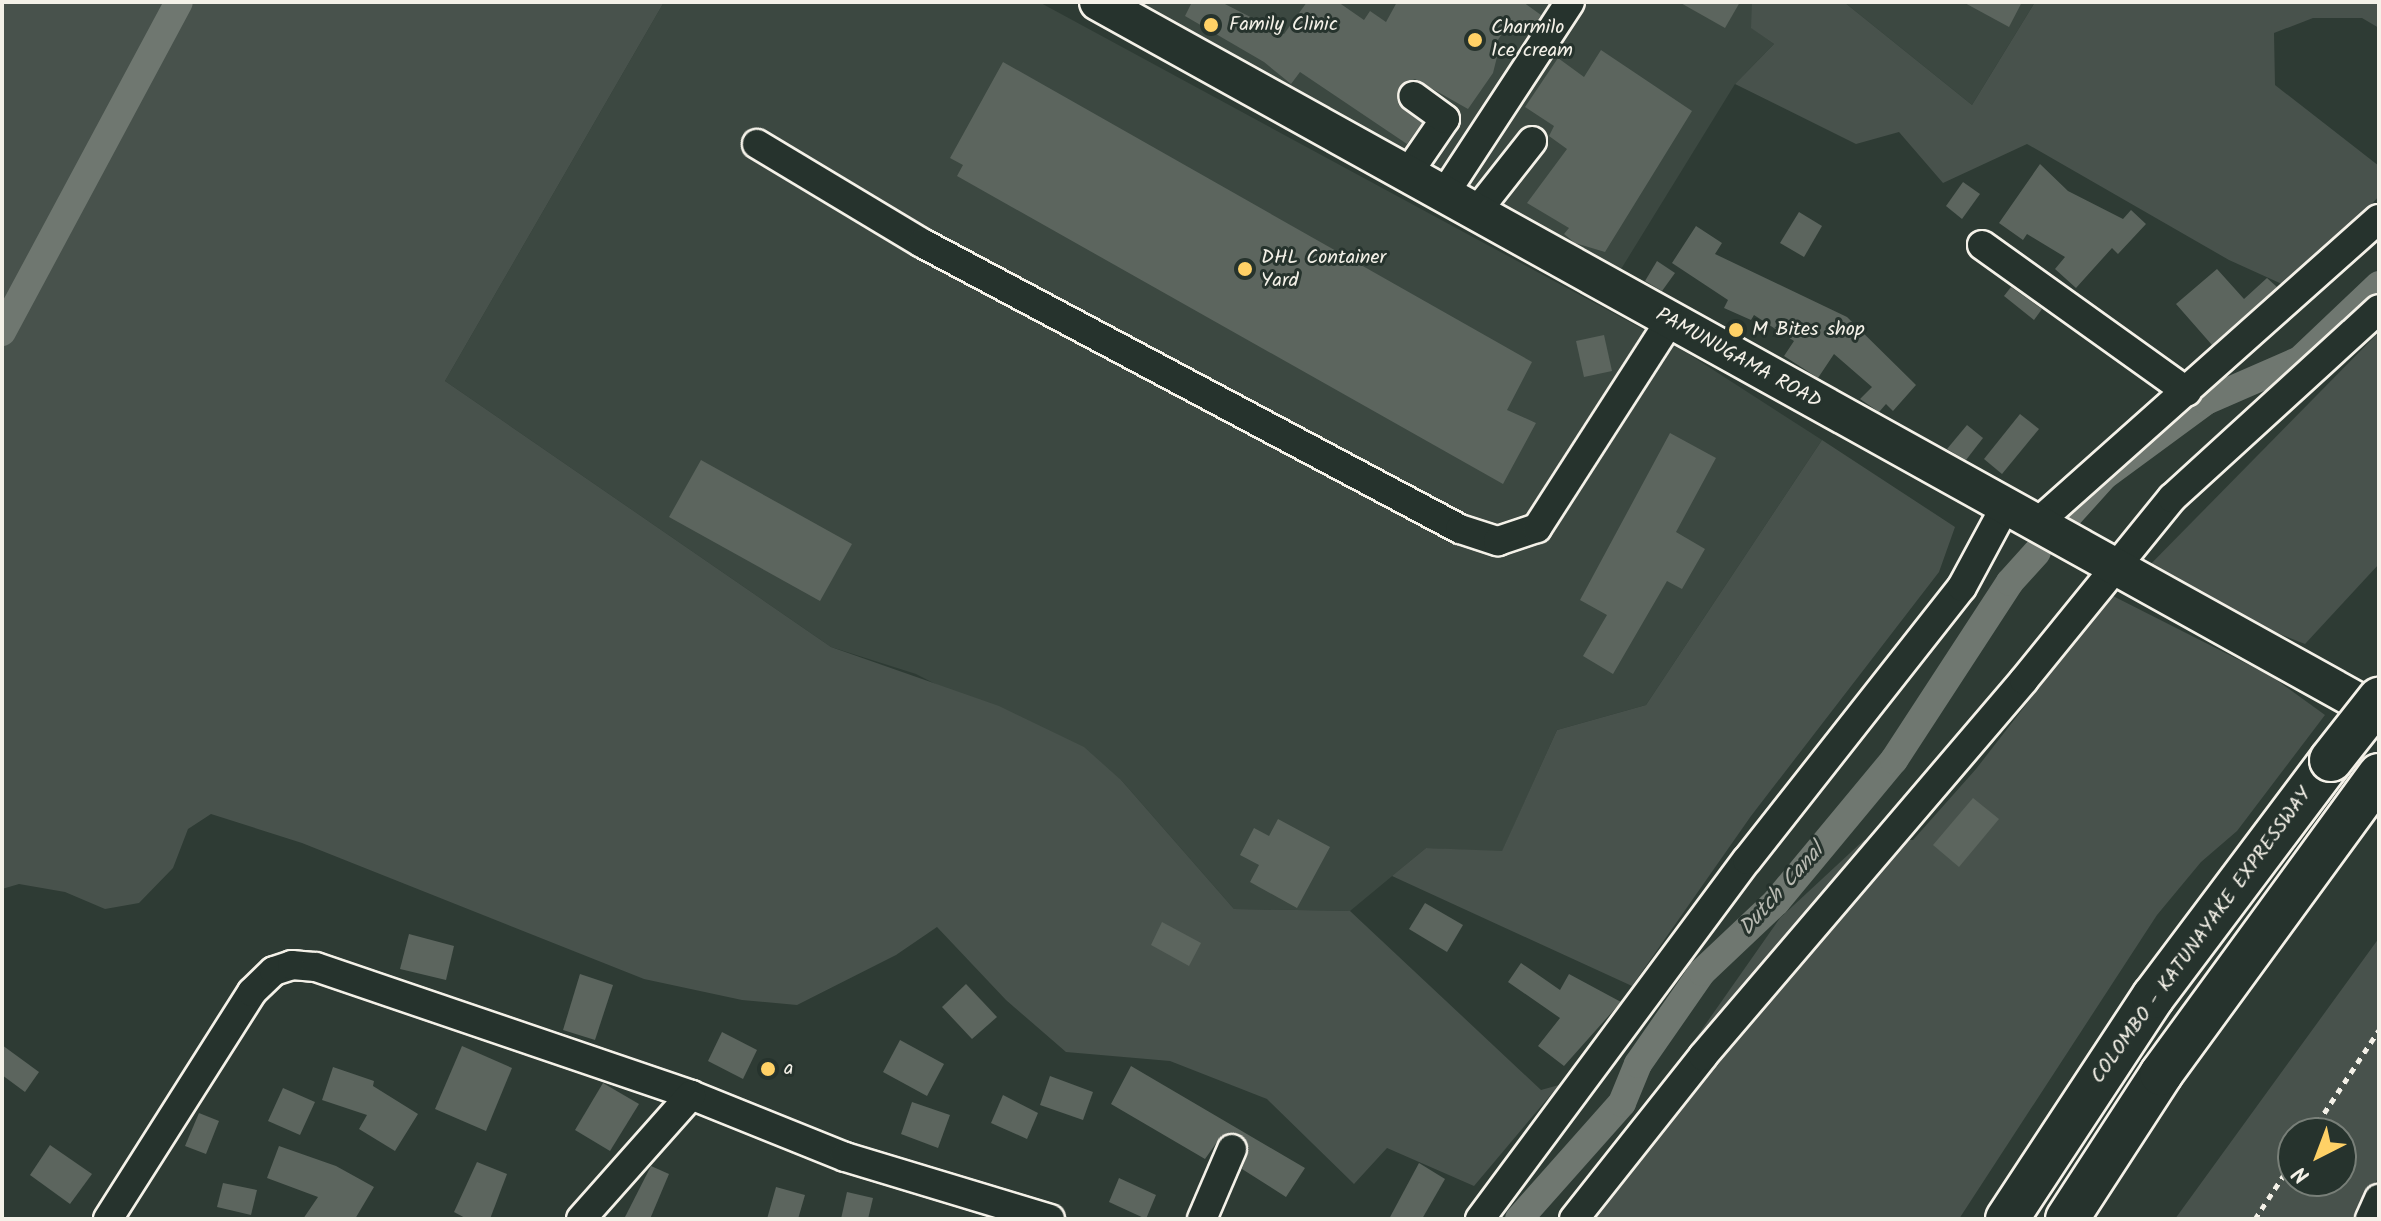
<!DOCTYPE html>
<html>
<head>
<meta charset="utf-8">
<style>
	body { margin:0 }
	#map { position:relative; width:2381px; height:1221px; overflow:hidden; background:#2e3b34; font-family:Kalam,sans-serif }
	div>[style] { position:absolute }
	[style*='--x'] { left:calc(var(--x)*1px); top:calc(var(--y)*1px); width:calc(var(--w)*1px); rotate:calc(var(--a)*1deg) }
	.built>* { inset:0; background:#3c4841 }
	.green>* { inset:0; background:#48524c }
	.canal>* { height:28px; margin:-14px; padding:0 14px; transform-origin:14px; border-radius:14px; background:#6f7770 }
	.building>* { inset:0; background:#5c655e }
	.path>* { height:5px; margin-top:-2.5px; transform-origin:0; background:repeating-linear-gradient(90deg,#f4f1e8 0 6px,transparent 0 12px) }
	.roads { filter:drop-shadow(2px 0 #f4f1e8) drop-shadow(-2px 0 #f4f1e8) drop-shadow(0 2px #f4f1e8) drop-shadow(0 -2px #f4f1e8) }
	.minor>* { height:28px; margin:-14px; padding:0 14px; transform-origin:14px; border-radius:14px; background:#26332d }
	.major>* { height:36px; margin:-18px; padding:0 18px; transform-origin:18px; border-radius:18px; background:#26332d }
	.highway>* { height:42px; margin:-21px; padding:0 21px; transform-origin:21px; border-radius:21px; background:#26332d }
	.bridges { filter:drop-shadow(2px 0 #f4f1e8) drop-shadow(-2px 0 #f4f1e8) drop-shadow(0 2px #f4f1e8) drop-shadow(0 -2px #f4f1e8) }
	.highway-bridge>* { height:42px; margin:-21px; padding:0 21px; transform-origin:21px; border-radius:21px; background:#26332d }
	.dots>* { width:22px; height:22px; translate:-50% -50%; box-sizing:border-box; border:4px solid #26332d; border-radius:50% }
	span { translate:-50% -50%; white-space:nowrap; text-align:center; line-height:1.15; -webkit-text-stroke:6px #26332d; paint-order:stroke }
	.poi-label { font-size:20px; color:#f4f1e8 }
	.left { translate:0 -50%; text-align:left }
	.street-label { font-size:20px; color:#f4f1e8 }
	.water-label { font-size:22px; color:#b8bab2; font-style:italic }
	.frame { position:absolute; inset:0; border:4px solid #f4f1e8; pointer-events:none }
	.north { position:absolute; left:2277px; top:1117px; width:80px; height:80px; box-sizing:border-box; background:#26332d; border:2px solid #787f78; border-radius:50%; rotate:222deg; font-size:22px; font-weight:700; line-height:32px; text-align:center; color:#f4f1e8 }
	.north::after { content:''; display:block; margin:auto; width:28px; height:36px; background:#ffd166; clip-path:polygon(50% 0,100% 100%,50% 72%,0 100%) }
</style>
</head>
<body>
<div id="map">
	<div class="built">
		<div style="clip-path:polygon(664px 2px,1039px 2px,1687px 353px,1822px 440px,1646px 705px,1557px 730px,1502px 852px,1426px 848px,1350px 911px,1234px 909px,1122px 781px,916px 674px,831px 647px,445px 381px)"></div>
		<div style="clip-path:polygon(1123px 2px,1752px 2px,1752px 28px,1774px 44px,1735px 84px,1610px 287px)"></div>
		<div style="clip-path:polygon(1844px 2px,2035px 2px,1972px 105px)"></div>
	</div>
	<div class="green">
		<div style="clip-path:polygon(2px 2px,664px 2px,445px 381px,831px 647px,999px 706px,1084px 747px,1122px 781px,1234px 909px,1350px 911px,1541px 1090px,1559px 1085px,1474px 1186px,1387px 1148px,1354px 1184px,1267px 1099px,1170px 1061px,1066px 1052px,1006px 1000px,937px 927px,896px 955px,797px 1005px,742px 1000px,644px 979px,302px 843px,211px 814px,188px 829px,173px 868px,139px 903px,105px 909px,65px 892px,19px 884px,2px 889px)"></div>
		<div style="clip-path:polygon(1752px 2px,1844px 2px,1972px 105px,2035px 2px,2379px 2px,2379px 28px,2362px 18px,2313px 18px,2274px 33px,2275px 85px,2379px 166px,2379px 196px,2295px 290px,2229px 260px,2027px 144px,1943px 183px,1899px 132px,1856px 144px,1735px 84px,1774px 44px,1751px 28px)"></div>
		<div style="clip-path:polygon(2379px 332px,2379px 564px,2305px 644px,2137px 578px)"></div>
		<div style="clip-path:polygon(1822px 440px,1955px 527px,1939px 572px,1751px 816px,1632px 986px,1392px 876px,1426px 848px,1502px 851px,1557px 730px,1646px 705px)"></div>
		<div style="clip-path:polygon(2111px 595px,2271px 676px,2325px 715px,2237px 831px,2201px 862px,2157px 915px,1959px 1219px,1569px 1219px,1780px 918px,1864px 840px,1913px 840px,1976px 769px)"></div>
		<div style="clip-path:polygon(evenodd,2379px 938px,2379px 1175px,2360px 1219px,2175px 1219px,2379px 938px,2293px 1133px,2341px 1133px,2341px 1181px,2293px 1181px,2293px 1133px)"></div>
	</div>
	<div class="canal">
		<div style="--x:2;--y:332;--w:374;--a:-61.8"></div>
		<div style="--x:2068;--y:516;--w:54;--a:-48"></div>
		<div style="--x:2104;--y:476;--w:127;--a:-36.3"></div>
		<div style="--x:2206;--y:401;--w:103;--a:-23.6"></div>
		<div style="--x:2300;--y:360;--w:109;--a:-43.5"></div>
		<div style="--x:1519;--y:1219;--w:155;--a:-48.4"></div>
		<div style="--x:1622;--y:1103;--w:42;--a:-67.7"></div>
		<div style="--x:1638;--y:1064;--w:112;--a:-55.2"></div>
		<div style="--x:1702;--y:972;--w:102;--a:-43.4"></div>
		<div style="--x:1776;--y:902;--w:185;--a:-50.3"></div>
		<div style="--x:1894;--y:760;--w:212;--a:-56.9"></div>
		<div style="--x:2010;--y:582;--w:40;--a:-48"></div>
	</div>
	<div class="building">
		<div style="clip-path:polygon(1192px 2px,1221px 2px,1284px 34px,1307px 2px,1338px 2px,1364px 20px,1370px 11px,1386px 22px,1397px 2px,1523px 2px,1541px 15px,1531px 31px,1511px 20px,1494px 46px,1498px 53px,1493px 73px,1468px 109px,1415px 79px,1400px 86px,1398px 104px,1422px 123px,1407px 144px,1300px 72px,1291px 84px,1264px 62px,1185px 16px)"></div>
		<div style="clip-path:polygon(1679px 2px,1740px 2px,1725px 28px)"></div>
		<div style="clip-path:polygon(1963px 2px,2022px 2px,2009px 27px)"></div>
		<div style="clip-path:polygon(1601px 50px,1692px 111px,1605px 252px,1575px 243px,1564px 234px,1569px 228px,1527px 203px,1567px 149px,1549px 136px,1554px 126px,1525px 107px,1558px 58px,1584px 77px)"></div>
		<div style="clip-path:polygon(1003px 62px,1532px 362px,1507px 410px,1536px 423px,1503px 484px,957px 176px,963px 165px,950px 158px)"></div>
		<div style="clip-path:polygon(2040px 164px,2068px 191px,2123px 219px,2131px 210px,2146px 224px,2118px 254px,2112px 248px,2076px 288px,2055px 269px,2065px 257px,2027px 234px,2023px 240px,1999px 223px)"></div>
		<div style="clip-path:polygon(1963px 182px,1980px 194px,1962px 219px,1946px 206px)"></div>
		<div style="clip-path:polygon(1799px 212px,1822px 226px,1804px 257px,1780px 243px)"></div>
		<div style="clip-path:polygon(1696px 226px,1722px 243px,1715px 254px,1847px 317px,1916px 385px,1893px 411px,1886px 404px,1879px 412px,1860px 399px,1872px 387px,1834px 354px,1818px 378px,1784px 356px,1794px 341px,1754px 315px,1751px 320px,1724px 308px,1728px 300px,1672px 263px)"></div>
		<div style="clip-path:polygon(1657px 261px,1675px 273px,1662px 291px,1645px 281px)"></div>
		<div style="clip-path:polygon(2217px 269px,2244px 299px,2267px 278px,2277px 287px,2212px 345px,2176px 304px)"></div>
		<div style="clip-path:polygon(2011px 287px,2042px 309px,2034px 320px,2004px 296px)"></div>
		<div style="clip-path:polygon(1604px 335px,1612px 371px,1584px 377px,1576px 341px)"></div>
		<div style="clip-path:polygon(2020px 414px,2039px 429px,2002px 474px,1984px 459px)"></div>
		<div style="clip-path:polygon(1967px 425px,1983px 438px,1966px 460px,1947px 449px)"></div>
		<div style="clip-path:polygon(1670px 433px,1716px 458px,1676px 532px,1705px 549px,1682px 589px,1667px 581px,1613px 674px,1583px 656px,1607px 615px,1580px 600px)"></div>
		<div style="clip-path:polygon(701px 460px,852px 544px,820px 601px,669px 517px)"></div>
		<div style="clip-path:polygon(1973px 798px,1999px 819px,1959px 867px,1933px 845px)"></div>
		<div style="clip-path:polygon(1278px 819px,1330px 847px,1297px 908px,1250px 882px,1259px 865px,1240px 855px,1254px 828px,1269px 836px)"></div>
		<div style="clip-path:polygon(1425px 903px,1463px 925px,1447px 952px,1409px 929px)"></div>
		<div style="clip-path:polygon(1162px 922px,1201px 943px,1189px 966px,1151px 945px)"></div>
		<div style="clip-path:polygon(409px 934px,454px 946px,446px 980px,400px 969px)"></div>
		<div style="clip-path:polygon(1521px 963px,1560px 990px,1569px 974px,1621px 1002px,1564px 1066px,1538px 1046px,1560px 1018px,1508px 982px)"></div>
		<div style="clip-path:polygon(580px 974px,613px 985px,595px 1040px,563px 1030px)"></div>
		<div style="clip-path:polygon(966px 984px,997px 1017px,972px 1039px,942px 1007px)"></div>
		<div style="clip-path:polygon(722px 1032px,757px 1050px,743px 1079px,708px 1061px)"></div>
		<div style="clip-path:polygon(900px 1040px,944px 1064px,927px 1096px,883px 1072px)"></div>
		<div style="clip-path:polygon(2px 1045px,39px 1072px,25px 1092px,2px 1075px)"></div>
		<div style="clip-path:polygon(462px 1046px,512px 1068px,486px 1131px,435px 1109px)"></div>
		<div style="clip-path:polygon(1131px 1066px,1305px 1168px,1286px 1197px,1242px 1169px,1249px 1148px,1239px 1134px,1222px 1135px,1205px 1159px,1111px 1104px)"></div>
		<div style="clip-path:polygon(333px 1067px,374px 1081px,373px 1086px,418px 1114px,395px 1151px,359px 1129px,367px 1115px,322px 1100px)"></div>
		<div style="clip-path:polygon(1050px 1076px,1093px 1092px,1083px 1120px,1040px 1105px)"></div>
		<div style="clip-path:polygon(603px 1083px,639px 1104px,610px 1151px,575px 1130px)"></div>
		<div style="clip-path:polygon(283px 1088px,315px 1102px,300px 1135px,268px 1121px)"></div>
		<div style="clip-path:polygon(1003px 1095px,1038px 1113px,1027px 1139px,991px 1123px)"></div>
		<div style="clip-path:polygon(912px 1102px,950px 1115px,938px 1148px,901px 1134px)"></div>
		<div style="clip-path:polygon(199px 1113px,219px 1121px,206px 1154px,185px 1146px)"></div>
		<div style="clip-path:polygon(50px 1145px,92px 1174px,70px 1204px,30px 1175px)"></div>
		<div style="clip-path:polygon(279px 1146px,336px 1166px,374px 1187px,355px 1219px,303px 1219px,318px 1197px,267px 1178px)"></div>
		<div style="clip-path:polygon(477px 1162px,507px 1174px,490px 1219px,467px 1219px,454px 1212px)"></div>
		<div style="clip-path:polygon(1419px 1163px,1445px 1179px,1422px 1219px,1389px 1219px)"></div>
		<div style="clip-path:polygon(651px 1166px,669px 1174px,650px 1219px,624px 1219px)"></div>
		<div style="clip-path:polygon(1119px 1178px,1156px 1195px,1146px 1219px,1109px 1202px)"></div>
		<div style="clip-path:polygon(223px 1183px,257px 1190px,251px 1215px,217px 1207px)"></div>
		<div style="clip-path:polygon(776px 1187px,805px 1195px,798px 1219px,767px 1219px)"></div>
		<div style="clip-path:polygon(847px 1192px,873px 1198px,868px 1219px,841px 1219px)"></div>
	</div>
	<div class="path">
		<div style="--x:2311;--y:1133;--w:123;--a:-56.6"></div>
		<div style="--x:2255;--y:1219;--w:69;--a:-56.8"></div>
	</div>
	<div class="roads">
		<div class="minor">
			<div style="--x:757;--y:144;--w:192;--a:31"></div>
			<div style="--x:922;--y:243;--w:609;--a:28"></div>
			<div style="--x:1460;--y:529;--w:40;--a:18"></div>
			<div style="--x:1498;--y:541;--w:41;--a:-18.4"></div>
			<div style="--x:1537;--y:528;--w:246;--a:-57.3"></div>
			<div style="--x:1408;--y:173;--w:65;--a:-55.6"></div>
			<div style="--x:1445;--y:119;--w:39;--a:-144"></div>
			<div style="--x:1445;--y:193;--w:228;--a:-56.8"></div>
			<div style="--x:1477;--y:211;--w:89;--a:-51.8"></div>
			<div style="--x:1982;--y:245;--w:252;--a:35.6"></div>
			<div style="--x:2035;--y:525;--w:460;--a:-41.7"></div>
			<div style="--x:108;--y:1219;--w:269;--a:-57.6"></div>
			<div style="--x:252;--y:992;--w:30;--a:-44"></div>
			<div style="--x:274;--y:971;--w:19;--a:-18"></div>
			<div style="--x:292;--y:965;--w:24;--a:5"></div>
			<div style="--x:316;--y:967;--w:396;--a:18.8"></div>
			<div style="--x:691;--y:1095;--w:166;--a:21.9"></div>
			<div style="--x:845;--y:1157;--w:214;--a:16.8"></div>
			<div style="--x:581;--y:1219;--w:166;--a:-48.4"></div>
			<div style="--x:1202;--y:1219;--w:76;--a:-66.8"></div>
			<div style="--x:1480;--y:1219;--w:447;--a:-53.4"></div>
			<div style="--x:1747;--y:860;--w:347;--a:-51.8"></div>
			<div style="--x:1962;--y:587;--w:89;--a:-61.7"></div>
			<div style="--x:1574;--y:1219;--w:208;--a:-51.6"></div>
			<div style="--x:1703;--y:1056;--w:494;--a:-49.5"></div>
			<div style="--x:2024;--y:680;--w:235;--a:-50.9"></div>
			<div style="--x:2172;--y:498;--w:280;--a:-42.4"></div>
			<div style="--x:2370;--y:1219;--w:22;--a:-66"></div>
		</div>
		<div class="major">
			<div style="--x:1098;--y:2;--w:1465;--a:29.03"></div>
		</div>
		<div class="highway">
			<div style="--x:2007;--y:1219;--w:266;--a:-56.7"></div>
			<div style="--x:2153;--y:997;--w:296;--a:-53.1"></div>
			<div style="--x:2067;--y:1219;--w:173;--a:-57"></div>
			<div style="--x:2161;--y:1074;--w:370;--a:-53.9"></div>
		</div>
	</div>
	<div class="bridges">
		<div class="highway-bridge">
			<div style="--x:2331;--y:760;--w:78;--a:-51.8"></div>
		</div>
	</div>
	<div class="dots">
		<div style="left:1211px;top:25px;background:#ffd166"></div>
		<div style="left:1475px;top:40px;background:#ffd166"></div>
		<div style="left:1245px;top:269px;background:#ffd166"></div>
		<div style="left:1736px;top:330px;background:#ffd166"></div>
		<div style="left:768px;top:1069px;background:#ffd166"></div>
	</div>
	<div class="poi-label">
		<span class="left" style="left:1229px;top:25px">Family Clinic</span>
		<span class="left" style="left:1491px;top:40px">Charmilo<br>Ice cream</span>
		<span class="left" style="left:1261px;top:270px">DHL Container<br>Yard</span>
		<span class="left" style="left:1752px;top:330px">M Bites shop</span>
		<span class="left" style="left:784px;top:1069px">a</span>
	</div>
	<div class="street-label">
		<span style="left:1738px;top:359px;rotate:29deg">PAMUNUGAMA ROAD</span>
		<span style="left:2202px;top:936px;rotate:-54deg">COLOMBO - KATUNAYAKE EXPRESSWAY</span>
	</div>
	<div class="water-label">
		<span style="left:1782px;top:890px;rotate:-48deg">Dutch Canal</span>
	</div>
	<div class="frame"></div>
	<div class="north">N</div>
</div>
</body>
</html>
